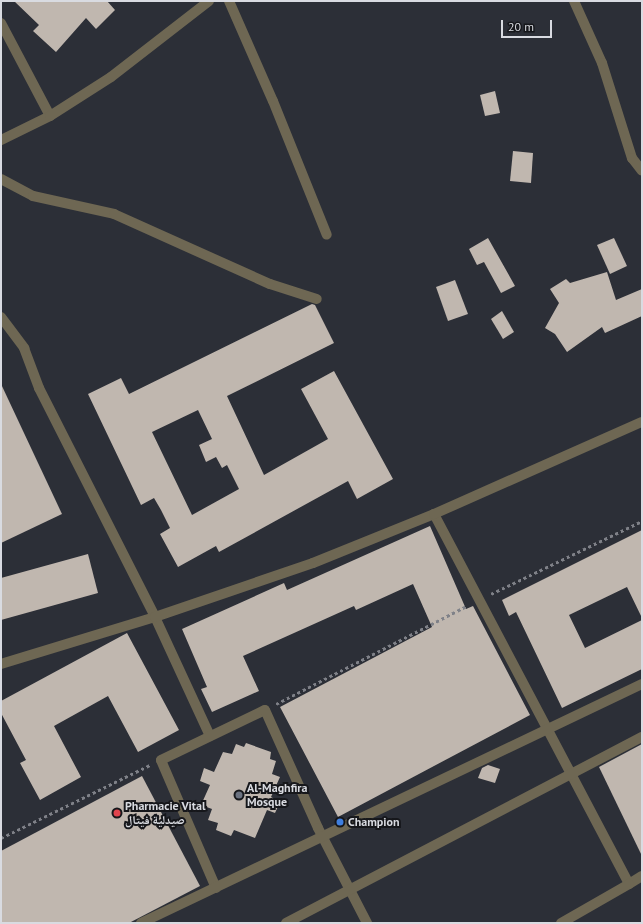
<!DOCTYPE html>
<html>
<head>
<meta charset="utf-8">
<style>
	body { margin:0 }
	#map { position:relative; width:643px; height:924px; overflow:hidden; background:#2c2f37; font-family:"PT Sans","Noto Naskh Arabic",sans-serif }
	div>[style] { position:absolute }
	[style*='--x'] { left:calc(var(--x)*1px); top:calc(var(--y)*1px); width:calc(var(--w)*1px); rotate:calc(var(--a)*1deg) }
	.building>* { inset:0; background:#c0b7af }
	.path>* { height:2.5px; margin-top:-1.25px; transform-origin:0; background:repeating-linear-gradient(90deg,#7f8188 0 3px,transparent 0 6px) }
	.service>* { height:10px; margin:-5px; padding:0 5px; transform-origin:5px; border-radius:5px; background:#6e6753 }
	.minor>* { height:10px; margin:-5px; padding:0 5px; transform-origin:5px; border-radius:5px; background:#6e6753 }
	.dots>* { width:11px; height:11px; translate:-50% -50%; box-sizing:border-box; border:2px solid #16171b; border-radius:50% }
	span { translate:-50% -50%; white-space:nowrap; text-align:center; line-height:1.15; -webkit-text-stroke:4px #16171b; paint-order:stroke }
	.poi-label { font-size:12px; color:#d9dbe1; font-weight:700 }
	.left { translate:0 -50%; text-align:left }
	.frame { position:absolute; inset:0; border:2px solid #d9dbe1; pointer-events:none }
	.scale { position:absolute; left:501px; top:20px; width:51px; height:18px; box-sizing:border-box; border:2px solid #d9dbe1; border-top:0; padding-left:5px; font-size:12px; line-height:14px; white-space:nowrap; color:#d9dbe1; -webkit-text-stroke:3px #16171b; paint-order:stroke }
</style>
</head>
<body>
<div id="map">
	<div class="building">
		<div style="clip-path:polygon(14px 1px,107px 1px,115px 10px,96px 29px,86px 18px,56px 52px,33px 31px,39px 25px)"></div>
		<div style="clip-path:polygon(495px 91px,500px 113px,485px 116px,480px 95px)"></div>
		<div style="clip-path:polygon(513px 151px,533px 153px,531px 183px,510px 181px)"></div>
		<div style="clip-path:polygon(488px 238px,515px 286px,501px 293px,484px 262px,477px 265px,469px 249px)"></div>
		<div style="clip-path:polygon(614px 238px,627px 266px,610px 274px,597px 245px)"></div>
		<div style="clip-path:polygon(607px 272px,616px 300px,642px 289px,642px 316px,605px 333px,602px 327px,567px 352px,555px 334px,545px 328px,559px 303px,550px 289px,566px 279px,570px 283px)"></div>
		<div style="clip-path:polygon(455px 280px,468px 314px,448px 321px,436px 287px)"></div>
		<div style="clip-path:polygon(evenodd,312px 304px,315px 305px,334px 343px,227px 396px,264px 475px,328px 439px,301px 389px,334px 371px,393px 479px,357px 499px,348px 481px,219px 552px,216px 546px,178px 567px,160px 534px,170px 528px,161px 510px,154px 498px,141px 505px,88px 394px,121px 378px,129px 394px,312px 304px,198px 410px,212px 439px,199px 445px,206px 462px,216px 457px,222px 468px,227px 465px,239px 489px,192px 515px,152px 432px,198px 410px)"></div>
		<div style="clip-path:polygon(502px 311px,514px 332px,503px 339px,491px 319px)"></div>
		<div style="clip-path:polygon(1px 384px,62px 514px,1px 543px)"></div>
		<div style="clip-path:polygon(430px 526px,466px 609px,473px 606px,530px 715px,338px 817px,280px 707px,432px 627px,413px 584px,356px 610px,354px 606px,243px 656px,259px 691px,212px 712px,201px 689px,207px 687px,182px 629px,284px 583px,287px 590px)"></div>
		<div style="clip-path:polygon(642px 530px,642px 618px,627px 587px,569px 615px,585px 648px,642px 620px,642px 669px,562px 708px,516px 612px,509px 616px,502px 600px)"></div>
		<div style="clip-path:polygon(88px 554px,98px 593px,1px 620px,1px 578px)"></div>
		<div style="clip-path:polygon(127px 633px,179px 730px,138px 752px,108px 696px,54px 726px,81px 777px,40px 800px,20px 763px,26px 760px,1px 713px,1px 701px)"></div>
		<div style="clip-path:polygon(246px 743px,271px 752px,270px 759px,276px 761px,272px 774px,280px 777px,271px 797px,280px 802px,275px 813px,267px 810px,255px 838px,234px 830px,231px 836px,216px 830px,218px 823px,208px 820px,212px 809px,201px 805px,210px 785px,200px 781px,204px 768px,214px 772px,223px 752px,232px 754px,236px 744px,244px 747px)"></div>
		<div style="clip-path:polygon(642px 744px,642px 856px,599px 767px)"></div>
		<div style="clip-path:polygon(488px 765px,500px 769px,495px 783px,478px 778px,482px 768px)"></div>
		<div style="clip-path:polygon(142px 776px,200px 886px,129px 923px,1px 923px,1px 851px)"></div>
	</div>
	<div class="path">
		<div style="--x:491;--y:594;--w:168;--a:-25.8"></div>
		<div style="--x:276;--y:704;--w:215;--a:-27.2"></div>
		<div style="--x:1;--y:838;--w:166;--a:-26.1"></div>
	</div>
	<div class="service">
		<div style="--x:229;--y:1;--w:109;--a:66.3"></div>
		<div style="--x:273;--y:101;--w:144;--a:68.1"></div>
		<div style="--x:1;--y:179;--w:36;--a:28"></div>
		<div style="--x:33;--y:196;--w:83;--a:12.5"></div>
		<div style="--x:114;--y:214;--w:171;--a:24.2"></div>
		<div style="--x:270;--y:284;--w:49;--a:17.7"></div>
	</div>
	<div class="minor">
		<div style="--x:574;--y:1;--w:68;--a:65.7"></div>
		<div style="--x:602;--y:63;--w:100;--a:72.5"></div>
		<div style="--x:632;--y:158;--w:16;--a:52"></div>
		<div style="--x:1;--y:23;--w:105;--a:62.2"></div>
		<div style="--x:50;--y:116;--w:55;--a:153.9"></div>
		<div style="--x:50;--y:116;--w:72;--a:-32.6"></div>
		<div style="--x:111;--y:77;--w:124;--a:-37.8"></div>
		<div style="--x:1;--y:317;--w:39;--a:53"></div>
		<div style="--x:24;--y:348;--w:43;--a:69.4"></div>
		<div style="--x:39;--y:388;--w:257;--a:63.1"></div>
		<div style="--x:155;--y:617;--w:131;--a:65.2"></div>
		<div style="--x:434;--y:514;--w:418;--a:62.2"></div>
		<div style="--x:629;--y:884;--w:15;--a:-32"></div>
		<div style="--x:1;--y:664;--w:161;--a:-17"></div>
		<div style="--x:155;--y:617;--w:167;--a:-18.9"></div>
		<div style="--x:313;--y:563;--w:131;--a:-22"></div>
		<div style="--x:434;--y:514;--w:227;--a:-23.9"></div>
		<div style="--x:216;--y:888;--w:139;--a:-113.3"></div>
		<div style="--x:161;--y:760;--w:115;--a:-25.7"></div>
		<div style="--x:265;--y:710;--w:129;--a:65.8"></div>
		<div style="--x:318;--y:828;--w:107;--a:62.7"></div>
		<div style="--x:141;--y:923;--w:555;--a:-25.5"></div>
		<div style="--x:286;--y:923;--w:402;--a:-27.6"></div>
		<div style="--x:561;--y:923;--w:78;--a:-29.8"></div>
	</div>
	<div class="dots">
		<div style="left:239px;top:795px;background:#6b7280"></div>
		<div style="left:117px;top:813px;background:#e0444e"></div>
		<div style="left:340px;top:822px;background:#3f7fe0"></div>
	</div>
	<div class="poi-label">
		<span class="left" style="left:247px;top:795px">Al-Maghfira<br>Mosque</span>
		<span class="left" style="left:125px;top:813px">Pharmacie Vital<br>صيدلية فيتال</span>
		<span class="left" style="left:348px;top:822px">Champion</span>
	</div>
	<div class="frame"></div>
	<div class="scale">20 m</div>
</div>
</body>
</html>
